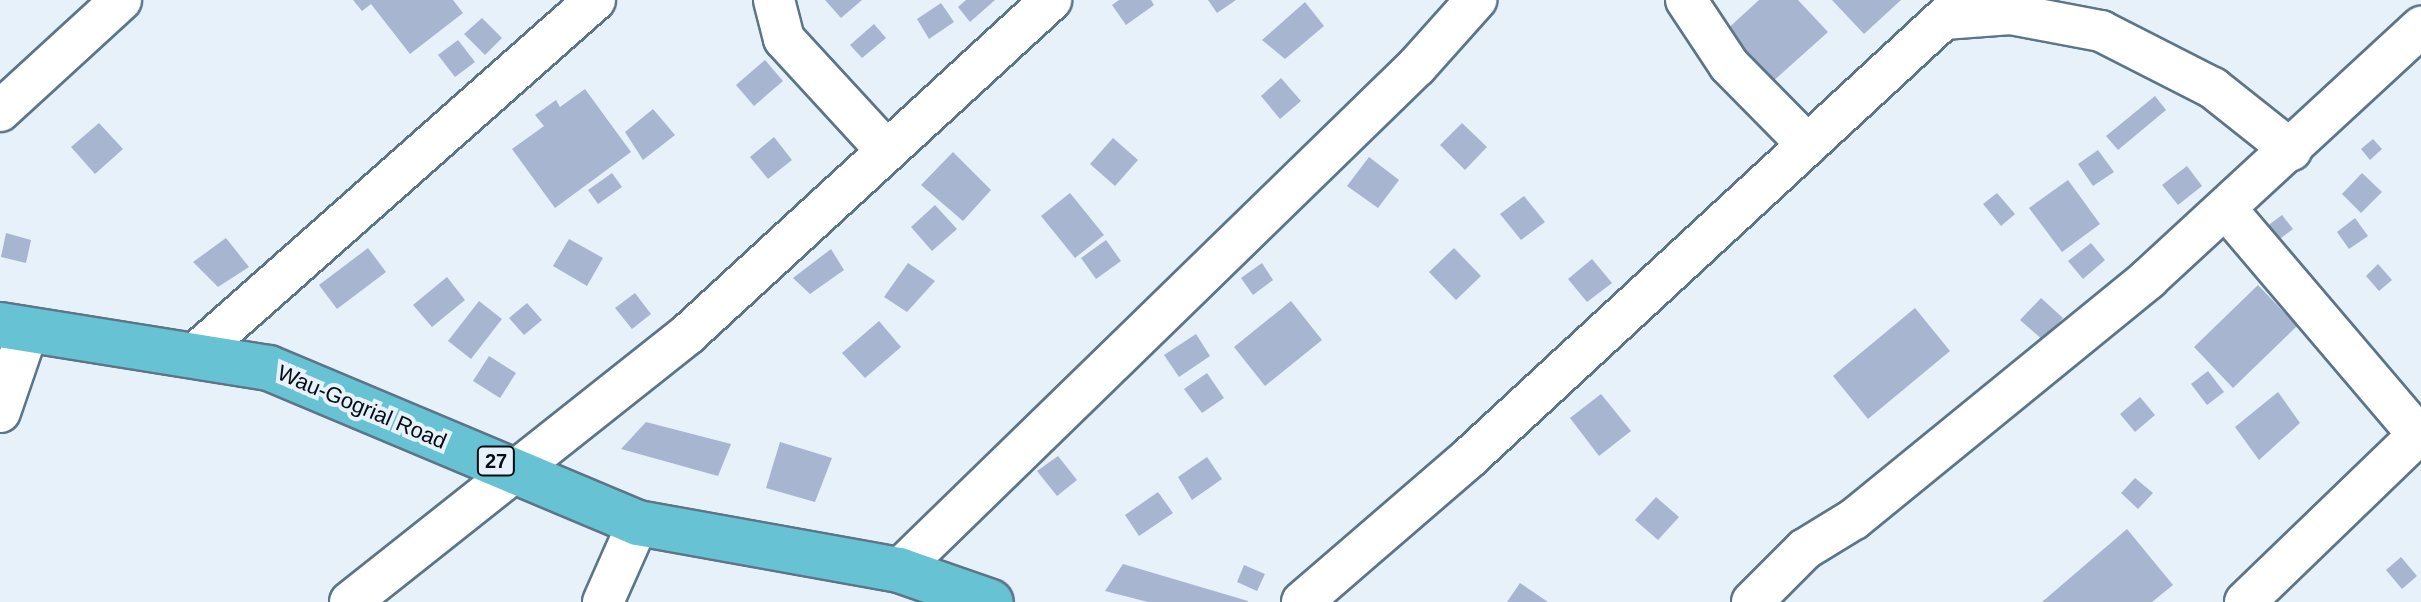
<!DOCTYPE html>
<html>
<head>
<meta charset="utf-8">
<style>
	body { margin:0 }
	#map { position:relative; width:2421px; height:602px; overflow:hidden; background:#e6f1fa; font-family:Helvetica,sans-serif }
	div>[style] { position:absolute }
	[style*='--x'] { left:calc(var(--x)*1px); top:calc(var(--y)*1px); width:calc(var(--w)*1px); rotate:calc(var(--a)*1deg) }
	.building>* { inset:0; background:#a8b5d1 }
	.roads { filter:drop-shadow(2px 0 #5c7588) drop-shadow(-2px 0 #5c7588) drop-shadow(0 2px #5c7588) drop-shadow(0 -2px #5c7588) }
	.street>* { height:40px; margin:-20px; padding:0 20px; transform-origin:20px; border-radius:20px; background:#fff }
	.primary>* { height:44px; margin:-22px; padding:0 22px; transform-origin:22px; border-radius:22px; background:#67c2d4 }
	span { translate:-50% -50%; white-space:nowrap; text-align:center; line-height:1.15; -webkit-text-stroke:8px #e6f1fa; paint-order:stroke }
	.shield-label span { padding:2px 6px; background:#e6f1fa; border:2px solid; border-radius:6px; -webkit-text-stroke-width:0 }
	.shield-label { font-size:20px; color:#050d15; font-weight:700 }
	.street-label { font-size:22px; color:#050d15 }
</style>
</head>
<body>
<div id="map">
	<div class="building">
		<div style="clip-path:polygon(353px 0,453px 0,463px 13px,410px 54px,371px 4px,362px 11px)"></div>
		<div style="clip-path:polygon(825px 0,862px 0,841px 18px)"></div>
		<div style="clip-path:polygon(966px 0,995px 0,970px 22px,958px 7px)"></div>
		<div style="clip-path:polygon(1119px 0,1151px 0,1154px 5px,1126px 25px,1112px 5px)"></div>
		<div style="clip-path:polygon(1208px 0,1236px 0,1217px 13px)"></div>
		<div style="clip-path:polygon(1759px 0,1798px 0,1828px 32px,1770px 84px,1723px 33px)"></div>
		<div style="clip-path:polygon(1832px 0,1901px 0,1864px 34px)"></div>
		<div style="clip-path:polygon(1305px 2px,1324px 26px,1285px 59px,1262px 40px)"></div>
		<div style="clip-path:polygon(941px 3px,954px 22px,929px 39px,917px 19px)"></div>
		<div style="clip-path:polygon(482px 18px,502px 38px,485px 55px,464px 34px)"></div>
		<div style="clip-path:polygon(874px 24px,886px 38px,862px 58px,850px 45px)"></div>
		<div style="clip-path:polygon(458px 40px,475px 62px,455px 77px,438px 55px)"></div>
		<div style="clip-path:polygon(765px 60px,783px 81px,754px 106px,736px 85px)"></div>
		<div style="clip-path:polygon(1281px 78px,1301px 101px,1280px 119px,1261px 96px)"></div>
		<div style="clip-path:polygon(585px 89px,631px 152px,555px 208px,512px 149px,544px 126px,535px 115px,556px 100px,560px 107px)"></div>
		<div style="clip-path:polygon(2155px 96px,2166px 110px,2118px 150px,2106px 136px)"></div>
		<div style="clip-path:polygon(653px 109px,675px 135px,643px 160px,625px 132px)"></div>
		<div style="clip-path:polygon(99px 123px,123px 149px,95px 174px,71px 147px)"></div>
		<div style="clip-path:polygon(1462px 123px,1487px 147px,1465px 170px,1440px 145px)"></div>
		<div style="clip-path:polygon(774px 137px,792px 160px,768px 179px,750px 157px)"></div>
		<div style="clip-path:polygon(1113px 138px,1138px 160px,1115px 186px,1090px 164px)"></div>
		<div style="clip-path:polygon(2373px 139px,2382px 149px,2370px 160px,2361px 149px)"></div>
		<div style="clip-path:polygon(2098px 150px,2114px 172px,2093px 186px,2078px 164px)"></div>
		<div style="clip-path:polygon(953px 152px,991px 190px,963px 221px,921px 185px)"></div>
		<div style="clip-path:polygon(1369px 157px,1399px 180px,1378px 208px,1347px 186px)"></div>
		<div style="clip-path:polygon(2187px 166px,2202px 186px,2178px 205px,2162px 185px)"></div>
		<div style="clip-path:polygon(612px 173px,622px 187px,598px 204px,588px 190px)"></div>
		<div style="clip-path:polygon(2362px 173px,2382px 192px,2361px 213px,2342px 194px)"></div>
		<div style="clip-path:polygon(2068px 180px,2100px 224px,2062px 252px,2029px 208px)"></div>
		<div style="clip-path:polygon(1070px 193px,1104px 235px,1075px 258px,1041px 216px)"></div>
		<div style="clip-path:polygon(1997px 193px,2015px 214px,2001px 226px,1983px 204px)"></div>
		<div style="clip-path:polygon(1524px 196px,1545px 222px,1521px 240px,1500px 214px)"></div>
		<div style="clip-path:polygon(935px 205px,957px 229px,932px 251px,911px 227px)"></div>
		<div style="clip-path:polygon(2282px 215px,2293px 229px,2277px 241px,2266px 227px)"></div>
		<div style="clip-path:polygon(2355px 218px,2368px 236px,2349px 249px,2337px 232px)"></div>
		<div style="clip-path:polygon(6px 233px,31px 240px,26px 263px,1px 257px)"></div>
		<div style="clip-path:polygon(226px 238px,249px 267px,218px 287px,193px 262px)"></div>
		<div style="clip-path:polygon(569px 239px,603px 258px,587px 286px,553px 266px)"></div>
		<div style="clip-path:polygon(1106px 240px,1121px 261px,1096px 279px,1081px 258px)"></div>
		<div style="clip-path:polygon(2091px 243px,2105px 260px,2083px 279px,2068px 261px)"></div>
		<div style="clip-path:polygon(368px 248px,386px 272px,337px 309px,319px 285px)"></div>
		<div style="clip-path:polygon(1454px 248px,1481px 276px,1456px 300px,1429px 272px)"></div>
		<div style="clip-path:polygon(831px 249px,844px 270px,810px 294px,793px 278px)"></div>
		<div style="clip-path:polygon(1592px 259px,1612px 283px,1587px 302px,1568px 279px)"></div>
		<div style="clip-path:polygon(908px 263px,935px 281px,907px 312px,884px 297px)"></div>
		<div style="clip-path:polygon(1262px 263px,1273px 280px,1253px 295px,1241px 278px)"></div>
		<div style="clip-path:polygon(2378px 264px,2392px 280px,2379px 291px,2366px 276px)"></div>
		<div style="clip-path:polygon(447px 277px,465px 300px,432px 327px,413px 305px)"></div>
		<div style="clip-path:polygon(2258px 285px,2297px 326px,2233px 388px,2194px 347px)"></div>
		<div style="clip-path:polygon(635px 293px,651px 314px,632px 329px,615px 308px)"></div>
		<div style="clip-path:polygon(2041px 298px,2063px 318px,2043px 340px,2020px 320px)"></div>
		<div style="clip-path:polygon(479px 301px,502px 319px,471px 359px,448px 341px)"></div>
		<div style="clip-path:polygon(1291px 301px,1322px 340px,1265px 386px,1234px 347px)"></div>
		<div style="clip-path:polygon(527px 303px,542px 320px,524px 335px,509px 318px)"></div>
		<div style="clip-path:polygon(1915px 308px,1950px 351px,1868px 419px,1833px 376px)"></div>
		<div style="clip-path:polygon(879px 321px,901px 347px,865px 378px,842px 353px)"></div>
		<div style="clip-path:polygon(1196px 334px,1210px 356px,1179px 377px,1164px 355px)"></div>
		<div style="clip-path:polygon(489px 356px,516px 373px,500px 398px,473px 381px)"></div>
		<div style="clip-path:polygon(2208px 371px,2224px 392px,2207px 405px,2191px 384px)"></div>
		<div style="clip-path:polygon(1207px 373px,1224px 398px,1202px 413px,1184px 389px)"></div>
		<div style="clip-path:polygon(2278px 392px,2300px 423px,2259px 460px,2235px 427px)"></div>
		<div style="clip-path:polygon(1601px 394px,1631px 431px,1599px 456px,1570px 418px)"></div>
		<div style="clip-path:polygon(2140px 397px,2155px 415px,2135px 432px,2120px 414px)"></div>
		<div style="clip-path:polygon(646px 422px,731px 444px,718px 476px,621px 449px)"></div>
		<div style="clip-path:polygon(780px 442px,832px 458px,815px 502px,766px 488px)"></div>
		<div style="clip-path:polygon(1058px 456px,1077px 480px,1057px 496px,1037px 471px)"></div>
		<div style="clip-path:polygon(1207px 457px,1222px 479px,1192px 500px,1178px 477px)"></div>
		<div style="clip-path:polygon(2135px 478px,2153px 493px,2138px 509px,2121px 493px)"></div>
		<div style="clip-path:polygon(1158px 492px,1173px 513px,1139px 536px,1125px 515px)"></div>
		<div style="clip-path:polygon(1656px 497px,1679px 517px,1658px 540px,1635px 520px)"></div>
		<div style="clip-path:polygon(2127px 529px,2173px 585px,2152px 602px,2042px 602px)"></div>
		<div style="clip-path:polygon(2401px 557px,2417px 576px,2402px 589px,2386px 570px)"></div>
		<div style="clip-path:polygon(1123px 564px,1248px 601px,1248px 602px,1148px 602px,1105px 591px)"></div>
		<div style="clip-path:polygon(1244px 565px,1265px 574px,1257px 591px,1237px 582px)"></div>
		<div style="clip-path:polygon(1520px 583px,1548px 602px,1507px 602px)"></div>
	</div>
	<div class="roads">
		<div class="street">
			<div style="--x:774;--y:0;--w:40;--a:75.6"></div>
			<div style="--x:784;--y:39;--w:152;--a:47.4"></div>
			<div style="--x:1686;--y:0;--w:78;--a:56.5"></div>
			<div style="--x:1729;--y:65;--w:112;--a:45.4"></div>
			<div style="--x:1944;--y:19;--w:67;--a:-4.3"></div>
			<div style="--x:2011;--y:14;--w:92;--a:10.7"></div>
			<div style="--x:2101;--y:31;--w:126;--a:27"></div>
			<div style="--x:2213;--y:88;--w:100;--a:38.5"></div>
			<div style="--x:0;--y:111;--w:164;--a:-42.5"></div>
			<div style="--x:2227;--y:210;--w:299;--a:49.6"></div>
			<div style="--x:195;--y:354;--w:534;--a:-41.51"></div>
			<div style="--x:0;--y:412;--w:83;--a:-71.1"></div>
			<div style="--x:899;--y:570;--w:723;--a:-44.22"></div>
			<div style="--x:1417;--y:66;--w:89;--a:-48.2"></div>
			<div style="--x:350;--y:602;--w:433;--a:-38.4"></div>
			<div style="--x:689;--y:333;--w:492;--a:-42.6"></div>
			<div style="--x:603;--y:602;--w:86;--a:-66.1"></div>
			<div style="--x:1302;--y:602;--w:223;--a:-40.8"></div>
			<div style="--x:1471;--y:456;--w:672;--a:-42.77"></div>
			<div style="--x:1752;--y:602;--w:75;--a:-45"></div>
			<div style="--x:1805;--y:549;--w:57;--a:-31.5"></div>
			<div style="--x:1854;--y:519;--w:380;--a:-39.2"></div>
			<div style="--x:2148;--y:279;--w:372;--a:-42.7"></div>
			<div style="--x:2245;--y:602;--w:245;--a:-44"></div>
		</div>
		<div class="primary">
			<div style="--x:0;--y:325;--w:272;--a:9.1"></div>
			<div style="--x:269;--y:368;--w:400;--a:22.8"></div>
			<div style="--x:638;--y:523;--w:265;--a:10.2"></div>
			<div style="--x:899;--y:570;--w:97;--a:19.2"></div>
		</div>
	</div>
	<div class="shield-label">
		<span style="left:496px;top:461px">27</span>
	</div>
	<div class="street-label">
		<span style="left:362px;top:407px;rotate:23deg">Wau-Gogrial Road</span>
	</div>
</div>
</body>
</html>
